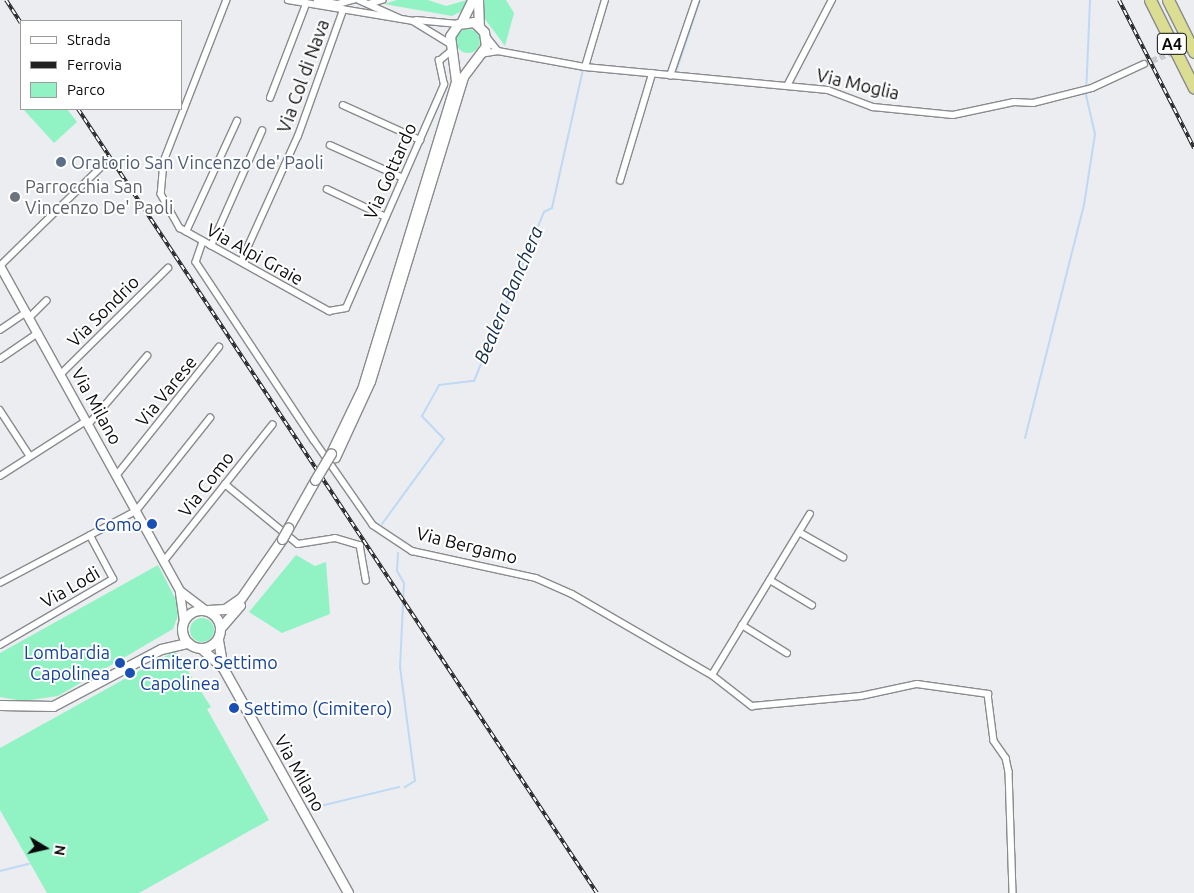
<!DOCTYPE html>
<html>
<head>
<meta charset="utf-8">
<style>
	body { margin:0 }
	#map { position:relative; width:1194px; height:893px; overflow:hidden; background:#ebedf0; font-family:Ubuntu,sans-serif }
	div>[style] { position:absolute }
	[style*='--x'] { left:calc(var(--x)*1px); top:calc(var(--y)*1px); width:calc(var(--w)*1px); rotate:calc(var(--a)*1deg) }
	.green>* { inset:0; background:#91f3c4 }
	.round { border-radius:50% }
	.stream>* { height:2px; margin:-1px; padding:0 1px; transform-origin:1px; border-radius:1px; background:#bfd9f4 }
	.minor-tunnel>* { height:5.5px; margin-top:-2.75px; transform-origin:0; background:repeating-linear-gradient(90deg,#c9cbce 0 5.5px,transparent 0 8.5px) }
	.roads { filter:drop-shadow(1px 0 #898b8d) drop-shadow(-1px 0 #898b8d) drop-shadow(0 1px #898b8d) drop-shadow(0 -1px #898b8d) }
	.minor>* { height:5.5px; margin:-2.75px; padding:0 2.75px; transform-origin:2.75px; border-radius:2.75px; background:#fff }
	.tertiary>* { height:8px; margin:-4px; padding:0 4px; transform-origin:4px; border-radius:4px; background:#fff }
	.secondary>* { height:9px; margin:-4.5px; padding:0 4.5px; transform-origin:4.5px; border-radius:4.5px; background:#fff }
	.secondary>.ring { margin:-4.5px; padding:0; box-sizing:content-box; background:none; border:9px solid #fff; border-radius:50% }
	.motorway>* { height:11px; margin:-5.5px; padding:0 5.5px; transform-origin:5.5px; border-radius:5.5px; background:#dadd92 }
	.rail>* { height:4px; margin-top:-2px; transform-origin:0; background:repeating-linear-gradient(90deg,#fff 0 5.5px,#222223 0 11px); box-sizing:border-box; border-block:1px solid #222223 }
	.bridges { filter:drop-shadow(1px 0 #898b8d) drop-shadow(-1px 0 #898b8d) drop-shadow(0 1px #898b8d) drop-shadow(0 -1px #898b8d) }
	.secondary-bridge>* { height:9px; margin:-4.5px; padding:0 4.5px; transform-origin:4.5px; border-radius:4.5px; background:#fff }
	.dots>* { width:14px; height:14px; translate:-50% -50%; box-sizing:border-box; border:2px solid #fff; border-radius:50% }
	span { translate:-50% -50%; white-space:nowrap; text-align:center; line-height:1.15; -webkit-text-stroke:4px #fff; paint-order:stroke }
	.shield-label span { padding:1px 4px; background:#fff; border:1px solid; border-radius:4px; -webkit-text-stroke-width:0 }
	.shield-label { font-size:16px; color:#0b0b0c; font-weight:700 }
	.street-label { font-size:18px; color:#0b0b0c }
	.service-label { font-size:18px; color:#4e5e75 }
	.left { translate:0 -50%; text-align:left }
	.worship-label { font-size:18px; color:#5b616d }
	.transit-label { font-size:18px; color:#164399 }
	.right { translate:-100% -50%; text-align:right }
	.water-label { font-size:19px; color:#122c47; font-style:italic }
	.legend { position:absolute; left:20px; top:20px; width:162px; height:90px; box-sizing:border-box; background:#fff; border:1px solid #9d9d9e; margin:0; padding:6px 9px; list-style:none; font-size:15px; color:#0b0b0c }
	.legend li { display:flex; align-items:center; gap:10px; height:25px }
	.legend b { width:25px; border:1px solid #9d9d9e }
	.north { position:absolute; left:20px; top:823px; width:50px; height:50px; -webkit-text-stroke:4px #fff; paint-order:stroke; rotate:99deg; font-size:14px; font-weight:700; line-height:20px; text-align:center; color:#0b0b0c }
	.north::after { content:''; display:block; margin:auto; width:18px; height:22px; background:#0b0b0c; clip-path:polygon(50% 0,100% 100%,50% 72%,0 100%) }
</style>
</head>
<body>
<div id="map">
	<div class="green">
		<div style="clip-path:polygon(397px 0,428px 0,446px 6px,467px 0,462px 11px,452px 16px,384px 4px)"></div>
		<div style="clip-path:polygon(483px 0,506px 0,514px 13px,505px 46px,482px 15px)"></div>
		<div class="round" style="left:456px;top:29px;width:24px;height:24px"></div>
		<div style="clip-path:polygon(23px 109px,67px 109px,77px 122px,54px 143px)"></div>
		<div style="clip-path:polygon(296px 555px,315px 566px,326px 562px,330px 614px,282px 633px,249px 612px)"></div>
		<div style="clip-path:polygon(158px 565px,176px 600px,179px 613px,173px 629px,58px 696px,23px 701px,0 697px,0 653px)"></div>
		<div class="round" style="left:190px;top:618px;width:24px;height:24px"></div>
		<div style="clip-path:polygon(175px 651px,211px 707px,207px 709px,269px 820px,139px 893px,47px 893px,0 810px,0 748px)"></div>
	</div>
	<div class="stream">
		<div style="--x:677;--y:69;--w:73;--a:-71.6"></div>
		<div style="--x:1025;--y:438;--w:240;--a:-75.8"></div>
		<div style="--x:1084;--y:205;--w:72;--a:-81.2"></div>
		<div style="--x:1095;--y:134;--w:39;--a:-103"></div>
		<div style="--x:1086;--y:96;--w:96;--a:-87.6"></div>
		<div style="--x:382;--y:524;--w:105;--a:-53.9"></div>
		<div style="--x:444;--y:439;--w:32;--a:-134"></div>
		<div style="--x:422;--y:416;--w:35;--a:-61"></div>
		<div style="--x:439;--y:385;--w:35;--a:-7"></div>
		<div style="--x:474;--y:381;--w:183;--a:-67.5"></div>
		<div style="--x:544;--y:212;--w:9;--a:-27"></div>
		<div style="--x:552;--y:208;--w:142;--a:-77.4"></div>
		<div style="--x:398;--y:553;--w:18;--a:93"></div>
		<div style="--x:397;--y:571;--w:14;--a:60"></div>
		<div style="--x:404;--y:583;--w:84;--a:92.7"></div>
		<div style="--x:400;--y:667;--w:115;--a:82.5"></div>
		<div style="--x:415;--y:781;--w:12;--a:149"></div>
		<div style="--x:308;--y:809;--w:94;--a:-13.6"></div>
		<div style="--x:0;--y:871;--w:30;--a:-14"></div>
	</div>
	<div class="minor-tunnel">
		<div style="--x:1144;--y:64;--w:51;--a:-22"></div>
	</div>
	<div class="roads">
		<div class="minor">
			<div style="--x:227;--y:0;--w:174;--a:111.3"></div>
			<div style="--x:164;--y:162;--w:32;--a:95"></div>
			<div style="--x:161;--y:194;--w:39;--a:61"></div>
			<div style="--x:180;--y:228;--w:171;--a:29.1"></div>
			<div style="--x:329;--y:311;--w:17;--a:-10"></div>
			<div style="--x:346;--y:308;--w:244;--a:-66.3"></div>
			<div style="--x:444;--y:85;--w:25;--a:-102"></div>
			<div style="--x:439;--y:61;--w:17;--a:-40"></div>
			<div style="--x:288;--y:0;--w:127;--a:9.5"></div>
			<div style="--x:413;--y:21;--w:42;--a:31.4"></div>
			<div style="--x:317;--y:0;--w:21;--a:11"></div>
			<div style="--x:338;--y:4;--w:16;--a:-15"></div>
			<div style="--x:359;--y:0;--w:44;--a:24.2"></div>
			<div style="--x:369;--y:4;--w:14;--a:-17"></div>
			<div style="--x:416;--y:20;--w:42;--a:5.4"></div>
			<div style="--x:486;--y:36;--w:19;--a:51"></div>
			<div style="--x:480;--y:54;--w:18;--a:-9"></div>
			<div style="--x:498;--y:51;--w:88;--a:10.4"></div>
			<div style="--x:585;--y:67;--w:244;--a:5.4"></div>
			<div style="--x:828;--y:90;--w:48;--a:20.7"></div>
			<div style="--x:873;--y:107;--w:80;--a:5.7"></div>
			<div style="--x:953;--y:115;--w:62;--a:-12"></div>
			<div style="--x:1014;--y:102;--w:19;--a:3"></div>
			<div style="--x:1033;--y:103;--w:61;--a:-14.3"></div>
			<div style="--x:1092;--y:88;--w:57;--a:-24.8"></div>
			<div style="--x:585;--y:67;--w:70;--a:-73.4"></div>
			<div style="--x:670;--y:76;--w:80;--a:-71.1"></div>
			<div style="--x:787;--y:86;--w:97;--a:-62.4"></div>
			<div style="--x:270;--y:98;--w:101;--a:-69"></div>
			<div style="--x:343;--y:105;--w:85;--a:24.4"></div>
			<div style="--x:330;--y:145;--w:80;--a:24.3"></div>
			<div style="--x:620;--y:181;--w:112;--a:-73.3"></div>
			<div style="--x:327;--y:189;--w:65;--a:25.4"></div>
			<div style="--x:186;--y:232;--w:122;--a:-65.3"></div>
			<div style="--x:203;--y:242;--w:21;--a:109"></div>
			<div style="--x:196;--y:262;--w:214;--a:56.5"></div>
			<div style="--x:314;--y:440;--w:103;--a:55.2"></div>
			<div style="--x:373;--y:525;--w:47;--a:33.7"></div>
			<div style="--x:412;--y:551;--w:127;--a:12.3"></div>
			<div style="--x:536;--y:578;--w:39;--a:24"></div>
			<div style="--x:572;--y:594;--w:162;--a:30.1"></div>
			<div style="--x:712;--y:675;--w:51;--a:37.8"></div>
			<div style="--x:752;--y:706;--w:109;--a:-5.2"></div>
			<div style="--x:861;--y:696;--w:57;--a:-12.1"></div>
			<div style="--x:917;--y:684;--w:72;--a:8"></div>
			<div style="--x:988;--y:694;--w:47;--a:82.7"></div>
			<div style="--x:994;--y:741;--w:21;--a:55"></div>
			<div style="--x:1006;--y:758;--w:14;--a:78"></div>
			<div style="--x:1009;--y:772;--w:121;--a:88.1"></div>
			<div style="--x:211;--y:246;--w:126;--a:-66.1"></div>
			<div style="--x:241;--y:262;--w:138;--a:-65.7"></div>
			<div style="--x:298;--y:136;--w:134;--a:-70.3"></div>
			<div style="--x:0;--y:266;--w:144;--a:-44.4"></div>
			<div style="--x:30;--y:317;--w:23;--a:-45"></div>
			<div style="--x:0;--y:330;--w:32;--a:-34"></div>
			<div style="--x:0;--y:359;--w:46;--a:-34.4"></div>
			<div style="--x:60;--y:375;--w:152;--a:-44.7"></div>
			<div style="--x:0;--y:410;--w:55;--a:56.9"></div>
			<div style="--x:88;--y:425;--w:91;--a:-49.5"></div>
			<div style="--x:0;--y:476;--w:102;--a:-32.6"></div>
			<div style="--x:116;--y:476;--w:165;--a:-51.4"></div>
			<div style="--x:225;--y:484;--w:94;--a:39.4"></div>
			<div style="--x:298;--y:544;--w:37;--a:-9"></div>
			<div style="--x:335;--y:538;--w:26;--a:16"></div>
			<div style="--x:360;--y:545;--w:36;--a:80"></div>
			<div style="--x:799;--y:532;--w:51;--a:29.6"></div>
			<div style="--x:164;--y:561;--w:174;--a:-51.5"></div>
			<div style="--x:770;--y:580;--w:49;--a:30.8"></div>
			<div style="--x:0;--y:583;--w:154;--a:-27.9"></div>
			<div style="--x:136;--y:511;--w:119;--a:-51.5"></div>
			<div style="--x:742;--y:625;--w:53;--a:31.9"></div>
			<div style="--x:0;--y:645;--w:131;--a:-30.3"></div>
			<div style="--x:113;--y:579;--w:49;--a:-118.1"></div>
			<div style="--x:712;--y:675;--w:188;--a:-58.7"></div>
		</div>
		<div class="tertiary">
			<div style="--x:0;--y:266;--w:372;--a:61"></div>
			<div style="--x:180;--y:591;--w:31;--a:37"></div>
			<div style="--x:180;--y:593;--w:28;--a:82"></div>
		</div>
		<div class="secondary">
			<div style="--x:478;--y:0;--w:25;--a:88"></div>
			<div style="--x:461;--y:23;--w:25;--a:-64"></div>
			<div style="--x:331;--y:453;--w:71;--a:-64.2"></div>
			<div style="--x:362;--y:389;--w:322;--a:-73"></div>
			<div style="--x:456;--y:81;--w:45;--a:-97.6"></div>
			<div style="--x:450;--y:36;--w:14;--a:-56"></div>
			<div style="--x:458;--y:24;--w:16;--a:-7"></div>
			<div style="--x:474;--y:22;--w:14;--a:45"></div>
			<div style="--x:484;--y:32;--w:14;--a:82"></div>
			<div style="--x:486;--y:46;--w:39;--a:127"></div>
			<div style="--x:463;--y:77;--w:318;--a:107"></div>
			<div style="--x:370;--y:381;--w:84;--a:114.7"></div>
			<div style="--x:288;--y:528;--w:55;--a:-60.6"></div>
			<div class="ring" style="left:182px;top:610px;width:29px;height:29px"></div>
			<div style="--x:208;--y:610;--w:17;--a:-3"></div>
			<div style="--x:225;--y:609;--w:19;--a:-35"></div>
			<div style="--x:241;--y:598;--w:72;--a:-55.2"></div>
			<div style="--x:221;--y:627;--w:29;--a:-49"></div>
			<div style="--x:218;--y:640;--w:28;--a:80"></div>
			<div style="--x:223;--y:668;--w:257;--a:60.9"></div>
			<div style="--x:202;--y:649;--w:27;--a:42"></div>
			<div style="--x:0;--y:705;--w:53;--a:1.1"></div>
			<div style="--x:53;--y:706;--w:122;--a:-27.8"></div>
			<div style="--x:161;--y:649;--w:28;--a:-13"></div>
		</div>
		<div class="motorway">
			<div style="--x:1150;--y:0;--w:98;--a:63.4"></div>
			<div style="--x:1168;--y:0;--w:58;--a:63.4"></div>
		</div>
	</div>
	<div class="rail">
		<div style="--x:6;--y:0;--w:27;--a:57"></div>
		<div style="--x:1119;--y:0;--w:166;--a:63.1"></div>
		<div style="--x:78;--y:109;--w:940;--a:56.5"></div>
	</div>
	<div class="bridges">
		<div class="secondary-bridge">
			<div style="--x:315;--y:480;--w:31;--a:-59"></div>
			<div style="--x:282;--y:539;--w:13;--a:-61"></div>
		</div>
	</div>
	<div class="dots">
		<div style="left:61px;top:162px;background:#5c6f8a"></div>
		<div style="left:15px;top:197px;background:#6b7280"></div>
		<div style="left:152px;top:524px;background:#1a4fb4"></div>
		<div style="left:120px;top:663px;background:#1a4fb4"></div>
		<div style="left:130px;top:673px;background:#1a4fb4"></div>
		<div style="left:234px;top:708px;background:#1a4fb4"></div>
	</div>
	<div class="shield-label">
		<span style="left:1172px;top:44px">A4</span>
	</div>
	<div class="street-label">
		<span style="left:303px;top:76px;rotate:-70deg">Via Col di Nava</span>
		<span style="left:858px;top:84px;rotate:13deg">Via Moglia</span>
		<span style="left:390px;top:171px;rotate:-66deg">Via Gottardo</span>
		<span style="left:255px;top:254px;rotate:29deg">Via Alpi Graie</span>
		<span style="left:103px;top:311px;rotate:-45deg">Via Sondrio</span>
		<span style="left:166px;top:391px;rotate:-51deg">Via Varese</span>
		<span style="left:97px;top:406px;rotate:61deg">Via Milano</span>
		<span style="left:206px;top:484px;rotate:-52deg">Via Como</span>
		<span style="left:467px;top:545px;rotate:14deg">Via Bergamo</span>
		<span style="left:70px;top:587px;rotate:-30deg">Via Lodi</span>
		<span style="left:300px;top:773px;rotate:61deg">Via Milano</span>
	</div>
	<div class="service-label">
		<span class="left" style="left:71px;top:162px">Oratorio San Vincenzo de' Paoli</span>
	</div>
	<div class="worship-label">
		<span class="left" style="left:25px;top:197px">Parrocchia San<br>Vincenzo De' Paoli</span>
	</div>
	<div class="transit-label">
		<span class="right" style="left:142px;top:524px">Como</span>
		<span class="right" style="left:110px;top:663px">Lombardia<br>Capolinea</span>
		<span class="left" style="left:140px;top:673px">Cimitero Settimo<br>Capolinea</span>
		<span class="left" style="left:244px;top:708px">Settimo (Cimitero)</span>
	</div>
	<div class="water-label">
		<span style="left:509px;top:295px;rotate:-67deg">Bealera Banchera</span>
	</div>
	<ul class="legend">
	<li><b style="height:6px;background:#fff"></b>Strada</li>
	<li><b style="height:6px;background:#222223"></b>Ferrovia</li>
	<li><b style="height:14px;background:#91f3c4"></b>Parco</li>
	</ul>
	<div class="north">N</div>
</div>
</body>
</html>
